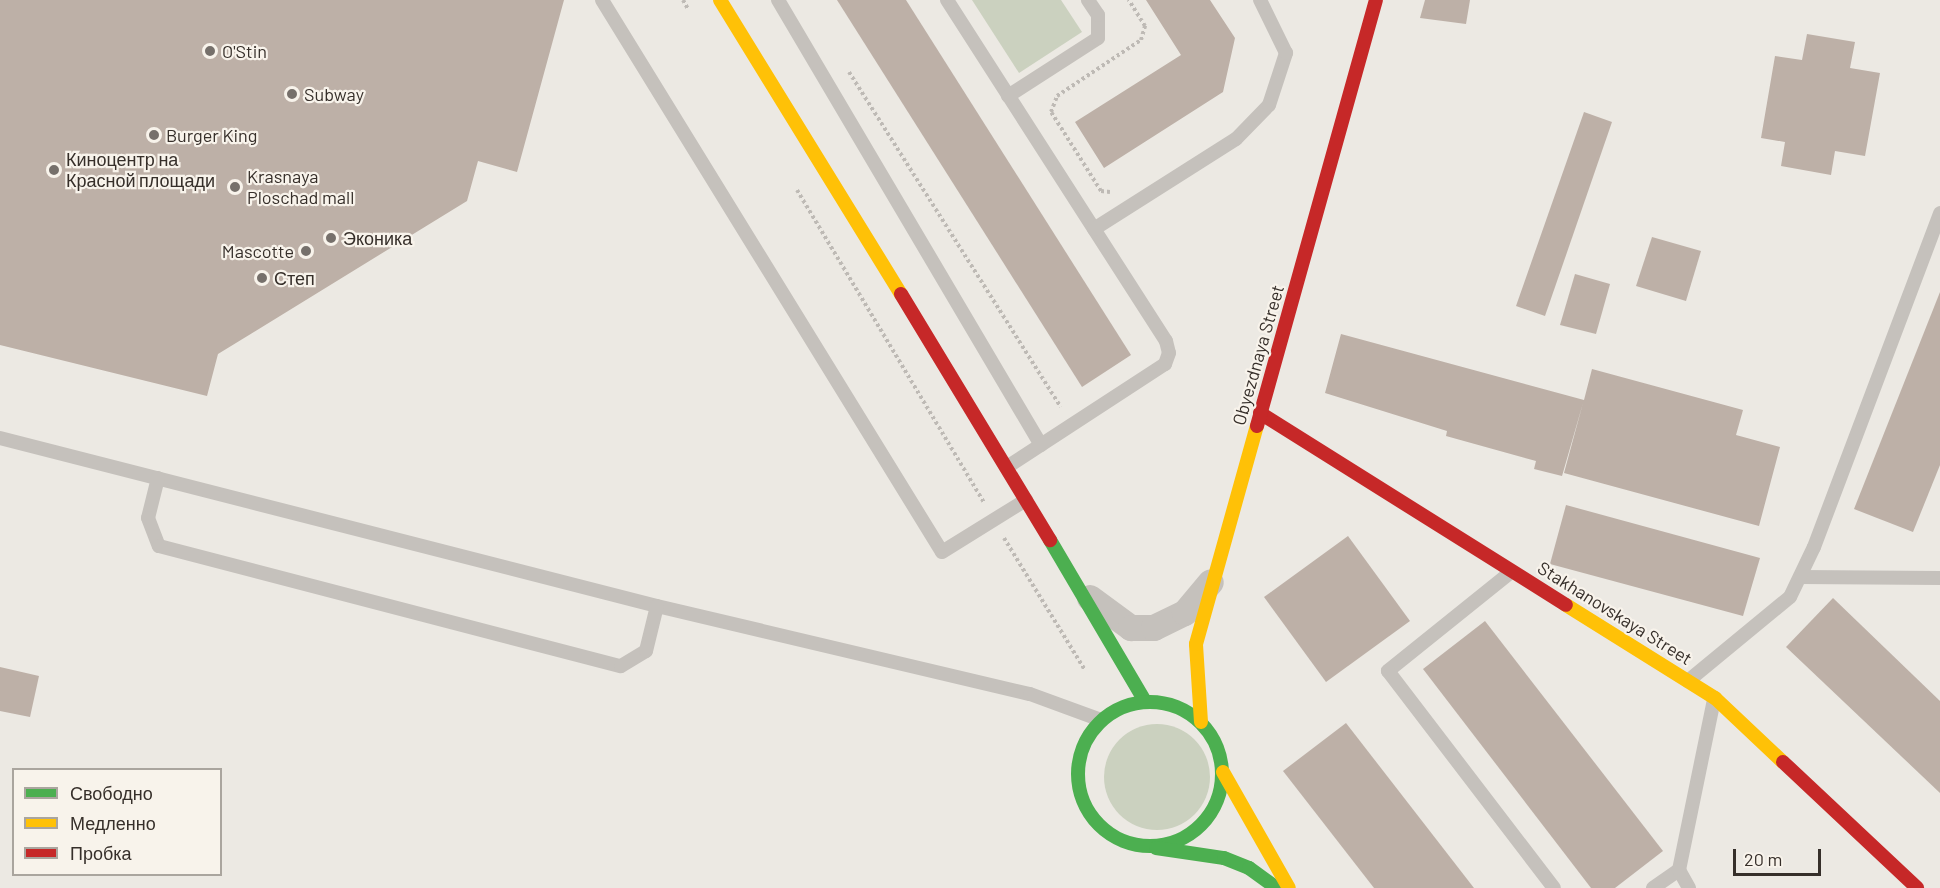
<!DOCTYPE html>
<html>
<head>
<meta charset="utf-8">
<style>
	body { margin:0 }
	#map { position:relative; width:1940px; height:888px; overflow:hidden; background:#ece9e3; font-family:Barlow,sans-serif }
	div>[style] { position:absolute }
	[style*='--x'] { left:calc(var(--x)*1px); top:calc(var(--y)*1px); width:calc(var(--w)*1px); rotate:calc(var(--a)*1deg) }
	.green>* { inset:0; background:#cbd1bf }
	.round { border-radius:50% }
	.building>* { inset:0; background:#bdb0a7 }
	.path>* { height:4px; margin-top:-2px; transform-origin:0; background:repeating-linear-gradient(90deg,#bebab5 0 3px,transparent 0 6px) }
	.lane>* { height:14px; margin:-7px; padding:0 7px; transform-origin:7px; border-radius:7px; background:#c5c1bc }
	.street>* { height:26px; margin:-13px; padding:0 13px; transform-origin:13px; border-radius:13px; background:#c5c1bc }
	.fast>* { height:14px; margin:-7px; padding:0 7px; transform-origin:7px; border-radius:7px; background:#4caf50 }
	.fast>.ring { margin:-7px; padding:0; box-sizing:content-box; background:none; border:14px solid #4caf50; border-radius:50% }
	.slow>* { height:14px; margin:-7px; padding:0 7px; transform-origin:7px; border-radius:7px; background:#ffc107 }
	.jam>* { height:14px; margin:-7px; padding:0 7px; transform-origin:7px; border-radius:7px; background:#c62828 }
	.dots>* { width:16px; height:16px; translate:-50% -50%; box-sizing:border-box; border:3px solid #f8f3eb; border-radius:50% }
	span { translate:-50% -50%; white-space:nowrap; text-align:center; line-height:1.15; -webkit-text-stroke:4.5px #f8f3eb; paint-order:stroke }
	.poi-label { font-size:18px; color:#362f2a }
	.left { translate:0 -50%; text-align:left }
	.right { translate:-100% -50%; text-align:right }
	.street-label { font-size:18px; color:#362f2a }
	.legend { position:absolute; left:12px; top:768px; width:210px; height:108px; box-sizing:border-box; background:#f8f3eb; border:2px solid #aaa59e; margin:0; padding:8px 10px; list-style:none; font-size:18px; color:#362f2a }
	.legend li { display:flex; align-items:center; gap:12px; height:30px }
	.legend b { width:30px; border:2px solid #aaa59e }
	.scale { position:absolute; left:1733px; top:849px; width:88px; height:27px; box-sizing:border-box; border:3px solid #362f2a; border-top:0; padding-left:8px; font-size:18px; line-height:21px; white-space:nowrap; color:#362f2a; -webkit-text-stroke:4px #f8f3eb; paint-order:stroke }
</style>
</head>
<body>
<div id="map">
	<div class="green">
		<div style="clip-path:polygon(972px 0,1061px 0,1082px 32px,1019px 73px)"></div>
		<div class="round" style="left:1104px;top:724px;width:106px;height:106px"></div>
	</div>
	<div class="building">
		<div style="clip-path:polygon(0 0,564px 0,517px 172px,478px 161px,467px 201px,218px 354px,207px 396px,0 345px)"></div>
		<div style="clip-path:polygon(837px 0,906px 0,1131px 355px,1082px 387px)"></div>
		<div style="clip-path:polygon(1146px 0,1210px 0,1235px 38px,1223px 92px,1104px 168px,1075px 122px,1181px 55px)"></div>
		<div style="clip-path:polygon(1425px 0,1470px 0,1466px 24px,1420px 18px)"></div>
		<div style="clip-path:polygon(1807px 34px,1855px 42px,1850px 68px,1880px 73px,1865px 156px,1835px 151px,1831px 175px,1781px 166px,1785px 142px,1761px 138px,1775px 56px,1802px 60px)"></div>
		<div style="clip-path:polygon(1584px 112px,1612px 122px,1545px 316px,1516px 306px)"></div>
		<div style="clip-path:polygon(1652px 237px,1701px 251px,1686px 301px,1636px 286px)"></div>
		<div style="clip-path:polygon(1575px 274px,1610px 284px,1596px 334px,1560px 325px)"></div>
		<div style="clip-path:polygon(1940px 292px,1940px 465px,1913px 532px,1854px 509px)"></div>
		<div style="clip-path:polygon(1341px 334px,1584px 400px,1592px 369px,1743px 410px,1736px 435px,1780px 447px,1759px 526px,1564px 473px,1583px 403px,1562px 476px,1534px 469px,1536px 461px,1446px 436px,1447px 431px,1325px 393px)"></div>
		<div style="clip-path:polygon(1566px 505px,1760px 558px,1743px 616px,1550px 564px)"></div>
		<div style="clip-path:polygon(1348px 536px,1410px 621px,1326px 682px,1264px 597px)"></div>
		<div style="clip-path:polygon(1833px 598px,1940px 701px,1940px 793px,1786px 647px)"></div>
		<div style="clip-path:polygon(1485px 621px,1663px 851px,1615px 888px,1591px 888px,1423px 669px)"></div>
		<div style="clip-path:polygon(0 667px,39px 676px,30px 717px,0 711px)"></div>
		<div style="clip-path:polygon(1346px 723px,1474px 888px,1374px 888px,1283px 771px)"></div>
	</div>
	<div class="path">
		<div style="--x:683;--y:0;--w:10;--a:61"></div>
		<div style="--x:849;--y:72;--w:396;--a:57.7"></div>
		<div style="--x:797;--y:190;--w:365;--a:59.1"></div>
		<div style="--x:1110;--y:192;--w:9;--a:-174"></div>
		<div style="--x:1101;--y:191;--w:93;--a:-122.3"></div>
		<div style="--x:1051;--y:112;--w:17;--a:-69"></div>
		<div style="--x:1057;--y:96;--w:101;--a:-33.7"></div>
		<div style="--x:1141;--y:40;--w:15;--a:-74"></div>
		<div style="--x:1145;--y:26;--w:31;--a:-122"></div>
		<div style="--x:1004;--y:538;--w:155;--a:58.5"></div>
	</div>
	<div class="lane">
		<div style="--x:602;--y:0;--w:648;--a:58.37"></div>
		<div style="--x:942;--y:552;--w:99;--a:-31.8"></div>
		<div style="--x:778;--y:0;--w:517;--a:59.42"></div>
		<div style="--x:947;--y:0;--w:405;--a:57.3"></div>
		<div style="--x:1166;--y:341;--w:12;--a:76"></div>
		<div style="--x:1169;--y:353;--w:12;--a:110"></div>
		<div style="--x:1165;--y:364;--w:189;--a:146.9"></div>
		<div style="--x:1008;--y:96;--w:107;--a:-32.8"></div>
		<div style="--x:1098;--y:38;--w:23;--a:-90"></div>
		<div style="--x:1098;--y:15;--w:18;--a:-124"></div>
		<div style="--x:1094;--y:229;--w:168;--a:-32.4"></div>
		<div style="--x:1236;--y:139;--w:47;--a:-45.9"></div>
		<div style="--x:1269;--y:105;--w:55;--a:-71.9"></div>
		<div style="--x:1286;--y:53;--w:59;--a:-116.1"></div>
		<div style="--x:0;--y:438;--w:678;--a:14.34"></div>
		<div style="--x:657;--y:606;--w:383;--a:13.3"></div>
		<div style="--x:1030;--y:694;--w:76;--a:20.1"></div>
		<div style="--x:158;--y:478;--w:41;--a:104"></div>
		<div style="--x:148;--y:518;--w:30;--a:69"></div>
		<div style="--x:159;--y:546;--w:477;--a:14.6"></div>
		<div style="--x:621;--y:666;--w:29;--a:-31"></div>
		<div style="--x:646;--y:651;--w:46;--a:-76.3"></div>
		<div style="--x:1511;--y:572;--w:158;--a:141.2"></div>
		<div style="--x:1388;--y:671;--w:273;--a:52.6"></div>
		<div style="--x:1800;--y:577;--w:140;--a:0.4"></div>
		<div style="--x:1688;--y:681;--w:132;--a:-39.5"></div>
		<div style="--x:1790;--y:597;--w:55;--a:-64.4"></div>
		<div style="--x:1814;--y:547;--w:357;--a:-69.3"></div>
		<div style="--x:1653;--y:888;--w:32;--a:-35"></div>
		<div style="--x:1689;--y:888;--w:21;--a:-119"></div>
		<div style="--x:1679;--y:870;--w:174;--a:-78.4"></div>
	</div>
	<div class="street">
		<div style="--x:1090;--y:598;--w:51;--a:36.2"></div>
		<div style="--x:1131;--y:628;--w:23;--a:0"></div>
		<div style="--x:1154;--y:628;--w:34;--a:-26"></div>
		<div style="--x:1185;--y:613;--w:40;--a:-50"></div>
	</div>
	<div class="fast">
		<div style="--x:1050;--y:540;--w:187;--a:59.5"></div>
		<div class="ring" style="left:1078px;top:702px;width:130px;height:130px"></div>
		<div style="--x:1156;--y:848;--w:69;--a:8.4"></div>
		<div style="--x:1224;--y:858;--w:27;--a:22"></div>
		<div style="--x:1249;--y:868;--w:34;--a:36"></div>
	</div>
	<div class="slow">
		<div style="--x:720;--y:0;--w:345;--a:58.4"></div>
		<div style="--x:1566;--y:605;--w:176;--a:32"></div>
		<div style="--x:1715;--y:698;--w:93;--a:43.3"></div>
		<div style="--x:1201;--y:722;--w:78;--a:-93.7"></div>
		<div style="--x:1196;--y:644;--w:226;--a:-74.4"></div>
		<div style="--x:1223;--y:772;--w:133;--a:60.4"></div>
	</div>
	<div class="jam">
		<div style="--x:901;--y:294;--w:288;--a:58.8"></div>
		<div style="--x:1260;--y:413;--w:361;--a:32.1"></div>
		<div style="--x:1257;--y:426;--w:442;--a:-74.4"></div>
		<div style="--x:1783;--y:762;--w:184;--a:43.2"></div>
	</div>
	<div class="dots">
		<div style="left:210px;top:51px;background:#76706b"></div>
		<div style="left:292px;top:94px;background:#76706b"></div>
		<div style="left:154px;top:135px;background:#76706b"></div>
		<div style="left:54px;top:170px;background:#76706b"></div>
		<div style="left:235px;top:187px;background:#76706b"></div>
		<div style="left:331px;top:238px;background:#76706b"></div>
		<div style="left:306px;top:251px;background:#76706b"></div>
		<div style="left:262px;top:278px;background:#76706b"></div>
	</div>
	<div class="poi-label">
		<span class="left" style="left:222px;top:51px">O'Stin</span>
		<span class="left" style="left:304px;top:94px">Subway</span>
		<span class="left" style="left:166px;top:135px">Burger King</span>
		<span class="left" style="left:66px;top:170px">Киноцентр на<br>Красной площади</span>
		<span class="left" style="left:247px;top:187px">Krasnaya<br>Ploschad mall</span>
		<span class="left" style="left:343px;top:238px">Эконика</span>
		<span class="right" style="left:294px;top:251px">Mascotte</span>
		<span class="left" style="left:274px;top:278px">Степ</span>
	</div>
	<div class="street-label">
		<span style="left:1258px;top:355px;rotate:-74deg">Obyezdnaya Street</span>
		<span style="left:1615px;top:613px;rotate:32deg">Stakhanovskaya Street</span>
	</div>
	<ul class="legend">
	<li><b style="height:8px;background:#4caf50"></b>Свободно</li>
	<li><b style="height:8px;background:#ffc107"></b>Медленно</li>
	<li><b style="height:8px;background:#c62828"></b>Пробка</li>
	</ul>
	<div class="scale">20 m</div>
</div>
</body>
</html>
